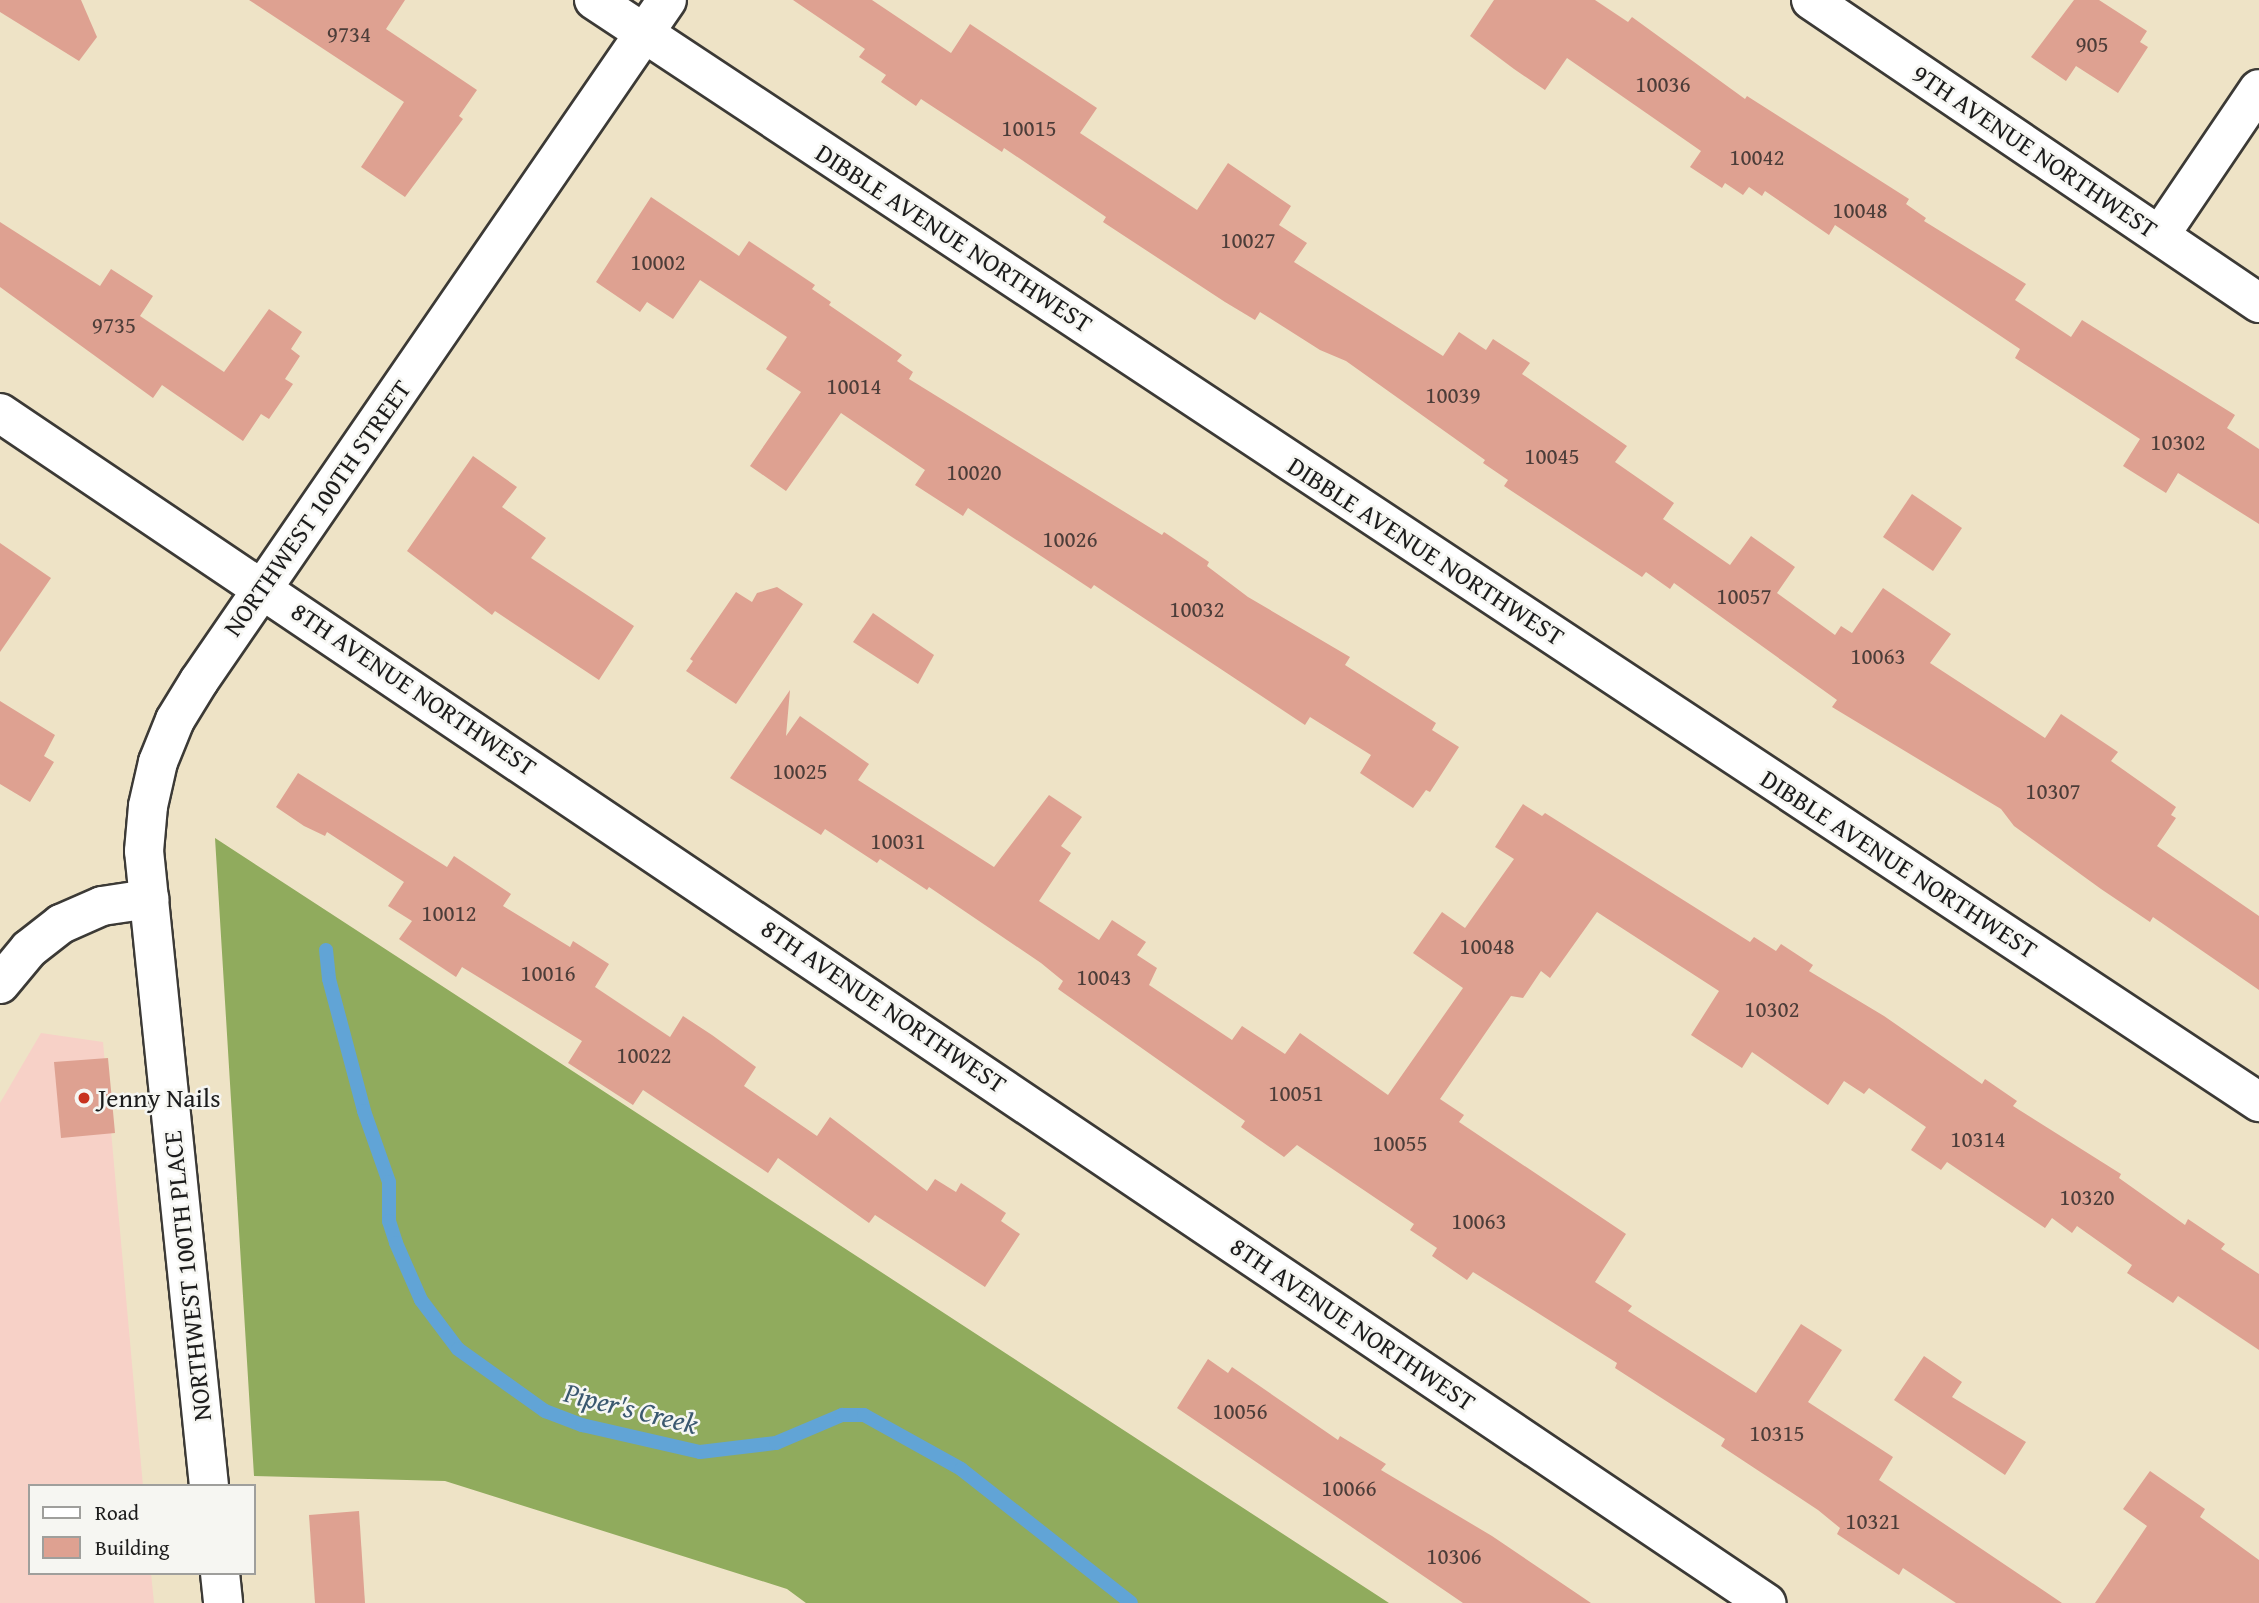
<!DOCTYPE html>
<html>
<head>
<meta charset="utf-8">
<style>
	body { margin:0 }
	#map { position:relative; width:2259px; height:1603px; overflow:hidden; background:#eee3c6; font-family:"Gentium Book Plus",serif }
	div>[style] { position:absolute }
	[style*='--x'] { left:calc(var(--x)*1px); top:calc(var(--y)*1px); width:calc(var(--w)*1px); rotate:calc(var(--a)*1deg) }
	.built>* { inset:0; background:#f7d1c7 }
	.forest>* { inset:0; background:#90ab5d }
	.stream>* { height:14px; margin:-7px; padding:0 7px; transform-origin:7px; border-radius:7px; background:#61a4d6 }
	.building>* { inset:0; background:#dea191 }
	.roads { filter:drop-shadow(2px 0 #3c3a36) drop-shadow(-2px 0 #3c3a36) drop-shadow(0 2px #3c3a36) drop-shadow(0 -2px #3c3a36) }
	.minor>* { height:38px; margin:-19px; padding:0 19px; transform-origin:19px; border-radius:19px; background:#fff }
	.major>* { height:38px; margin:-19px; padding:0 19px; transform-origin:19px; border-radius:19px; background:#fff }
	.dots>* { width:19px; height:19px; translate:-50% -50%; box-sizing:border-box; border:4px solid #f6f6f2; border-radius:50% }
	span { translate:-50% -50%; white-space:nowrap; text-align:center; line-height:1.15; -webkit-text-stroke:5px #f6f6f2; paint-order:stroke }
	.number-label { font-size:23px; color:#4c3d39 }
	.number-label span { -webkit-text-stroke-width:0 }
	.street-label { font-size:26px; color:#1c1c1c }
	.poi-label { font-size:26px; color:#1c1c1c }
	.left { translate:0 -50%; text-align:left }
	.water-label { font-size:28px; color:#3b5970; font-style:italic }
	.legend { position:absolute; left:28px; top:1484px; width:228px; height:91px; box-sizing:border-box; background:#f6f6f2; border:2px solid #9f9f9c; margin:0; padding:9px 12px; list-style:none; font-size:21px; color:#1c1c1c }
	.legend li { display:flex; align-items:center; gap:14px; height:35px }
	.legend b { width:35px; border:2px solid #9f9f9c }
</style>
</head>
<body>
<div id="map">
	<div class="built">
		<div style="clip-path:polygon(41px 1033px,103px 1042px,143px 1486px,30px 1486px,30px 1573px,151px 1573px,154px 1603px,0 1603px,0 1103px)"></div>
	</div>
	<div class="forest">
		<div style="clip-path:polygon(215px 838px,1389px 1603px,806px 1603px,787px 1589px,445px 1481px,254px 1476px)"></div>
	</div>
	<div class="stream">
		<div style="--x:326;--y:950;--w:29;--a:84"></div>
		<div style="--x:329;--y:979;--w:137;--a:75.1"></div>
		<div style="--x:364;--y:1111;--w:75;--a:70.6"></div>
		<div style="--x:389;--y:1182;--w:39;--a:90"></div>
		<div style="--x:389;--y:1221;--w:23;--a:72"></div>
		<div style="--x:396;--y:1243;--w:62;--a:66.3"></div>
		<div style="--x:421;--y:1300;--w:61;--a:52.9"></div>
		<div style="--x:458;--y:1349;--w:107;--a:35.5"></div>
		<div style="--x:545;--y:1411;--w:40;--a:21"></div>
		<div style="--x:582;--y:1425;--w:121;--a:12.9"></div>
		<div style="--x:700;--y:1452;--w:77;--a:-6.8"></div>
		<div style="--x:776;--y:1443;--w:72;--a:-23"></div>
		<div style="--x:842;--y:1415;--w:22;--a:0"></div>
		<div style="--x:864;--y:1415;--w:111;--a:29.1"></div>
		<div style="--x:961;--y:1469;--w:216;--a:38.2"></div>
	</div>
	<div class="building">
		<div style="clip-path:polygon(0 0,81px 0,97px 37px,79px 61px,0 12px)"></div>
		<div style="clip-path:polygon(249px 0,405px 0,386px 29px,477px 90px,459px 116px,463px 119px,405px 197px,361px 167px,404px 102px)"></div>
		<div style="clip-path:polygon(793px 0,872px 0,951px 53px,970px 24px,1097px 108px,1080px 133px,1197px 210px,1228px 163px,1291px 206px,1279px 225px,1307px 243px,1294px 262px,1443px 356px,1459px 332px,1486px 350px,1493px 339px,1530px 363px,1522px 374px,1627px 446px,1615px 462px,1674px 503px,1663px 519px,1730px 565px,1751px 536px,1795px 567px,1777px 593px,1835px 635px,1841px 626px,1852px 633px,1883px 588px,1951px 634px,1930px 663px,2045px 738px,2061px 714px,2118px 752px,2111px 761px,2176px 807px,2171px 815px,2176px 818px,2157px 846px,2259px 916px,2259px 990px,2153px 917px,2150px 922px,2101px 889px,2014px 826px,2001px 809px,1832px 707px,1837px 700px,1674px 583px,1670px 589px,1646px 572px,1642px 577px,1504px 486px,1508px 480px,1483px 463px,1485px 460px,1346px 361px,1320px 350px,1260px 312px,1255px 320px,1225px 302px,1103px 222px,1106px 217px,1004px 148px,1002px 152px,921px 99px,916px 106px,881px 82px,886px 75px,859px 57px,865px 49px)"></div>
		<div style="clip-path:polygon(1494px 0,1595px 0,1628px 22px,1632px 17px,1745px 99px,1747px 96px,1909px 199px,1906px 204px,1926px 218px,1924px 221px,2026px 284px,2015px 300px,2071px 337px,2082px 320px,2235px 415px,2227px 428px,2259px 449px,2259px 524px,2178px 473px,2166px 493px,2123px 466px,2140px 439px,2015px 358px,2020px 349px,1835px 225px,1829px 235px,1765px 191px,1762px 196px,1749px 187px,1743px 195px,1725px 183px,1722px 188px,1690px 167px,1701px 151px,1567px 58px,1545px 90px,1514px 69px,1470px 36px)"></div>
		<div style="clip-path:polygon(2074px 0,2099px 0,2147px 31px,2140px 42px,2148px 47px,2118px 93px,2076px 66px,2066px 81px,2031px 57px)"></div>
		<div style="clip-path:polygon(651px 197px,739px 256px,749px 241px,815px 285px,812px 289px,831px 302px,829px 305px,902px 355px,897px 361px,913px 372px,909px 379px,1162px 535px,1164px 532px,1209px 562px,1207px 566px,1248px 597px,1350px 657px,1345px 665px,1436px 723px,1432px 730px,1459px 747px,1430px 792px,1426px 790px,1413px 808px,1360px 773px,1371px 755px,1310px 717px,1305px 725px,1094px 585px,1091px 589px,968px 508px,963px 516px,915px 485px,925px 470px,841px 413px,786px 491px,750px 466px,801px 392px,766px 369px,787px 337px,700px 280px,673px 319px,647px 302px,640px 312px,596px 282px)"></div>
		<div style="clip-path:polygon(0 222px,100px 286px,111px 269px,153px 296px,140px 316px,224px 372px,269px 309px,302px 332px,291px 349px,300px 356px,285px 379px,293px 384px,269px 419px,261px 414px,243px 441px,162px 385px,153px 398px,0 287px)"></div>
		<div style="clip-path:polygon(473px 456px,517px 487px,502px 507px,546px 538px,531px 558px,634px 626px,599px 680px,495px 611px,492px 615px,407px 551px)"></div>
		<div style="clip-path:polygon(1912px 494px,1962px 528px,1933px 571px,1883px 537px)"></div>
		<div style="clip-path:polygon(0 543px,51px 578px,0 652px)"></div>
		<div style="clip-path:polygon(777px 587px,803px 604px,736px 704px,686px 671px,693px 661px,690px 659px,736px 592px,752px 602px,757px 593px)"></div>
		<div style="clip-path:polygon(873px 613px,934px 655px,918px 684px,853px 642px)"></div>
		<div style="clip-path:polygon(790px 690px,786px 736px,800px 716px,869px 764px,858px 780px,994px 867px,1049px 795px,1082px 817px,1061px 846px,1071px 853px,1039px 901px,1099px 940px,1112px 920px,1146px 942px,1137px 955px,1157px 968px,1149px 985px,1232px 1040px,1242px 1026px,1285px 1054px,1300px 1033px,1388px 1095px,1463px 988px,1413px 953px,1442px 912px,1465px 928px,1514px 859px,1495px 847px,1523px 804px,1542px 816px,1545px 813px,1750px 942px,1754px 937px,1776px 951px,1781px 944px,1813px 965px,1809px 971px,1884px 1016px,1982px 1084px,1985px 1079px,2017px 1101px,2013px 1106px,2121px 1174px,2119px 1178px,2185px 1225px,2188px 1219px,2225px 1244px,2221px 1249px,2259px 1274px,2259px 1350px,2178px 1296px,2173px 1303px,2127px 1273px,2132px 1265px,2077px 1226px,2072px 1233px,2052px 1218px,2045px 1228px,1947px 1162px,1941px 1170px,1911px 1150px,1926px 1127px,1869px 1088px,1864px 1094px,1844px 1081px,1828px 1105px,1752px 1052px,1742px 1068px,1691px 1035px,1719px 991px,1597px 912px,1550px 978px,1541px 971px,1523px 998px,1511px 996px,1440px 1099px,1464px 1115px,1459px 1122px,1626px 1234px,1595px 1282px,1632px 1306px,1628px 1311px,1756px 1393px,1801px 1324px,1842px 1350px,1808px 1402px,1893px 1457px,1879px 1480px,2062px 1603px,1956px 1603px,1903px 1568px,1899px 1575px,1837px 1534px,1840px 1528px,1818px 1510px,1721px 1446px,1725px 1439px,1615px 1368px,1617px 1363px,1473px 1272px,1467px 1280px,1432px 1256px,1437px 1248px,1410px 1230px,1414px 1224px,1297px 1145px,1284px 1157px,1241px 1127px,1245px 1121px,1058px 989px,1063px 981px,1041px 963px,929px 887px,927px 890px,880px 859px,877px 863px,825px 829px,821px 835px,730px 778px)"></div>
		<div style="clip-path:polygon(0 701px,55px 735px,44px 756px,54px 762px,30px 802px,0 784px)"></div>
		<div style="clip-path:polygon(298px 773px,447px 867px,454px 856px,511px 894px,503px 906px,570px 947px,573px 941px,609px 964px,595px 987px,670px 1037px,683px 1016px,712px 1035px,756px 1067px,744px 1086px,817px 1136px,830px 1117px,927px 1191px,935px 1179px,956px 1192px,961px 1183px,1006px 1213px,1001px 1221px,1020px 1234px,985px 1287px,875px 1215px,869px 1223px,778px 1158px,768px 1173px,643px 1090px,633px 1105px,568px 1063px,582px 1041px,462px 967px,456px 977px,399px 939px,412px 921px,388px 906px,404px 882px,327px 832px,325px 836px,304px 826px,276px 807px)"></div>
		<div style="clip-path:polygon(108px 1058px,115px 1133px,61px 1138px,54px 1062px)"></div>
		<div style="clip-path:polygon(1924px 1356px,1962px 1382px,1952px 1397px,2026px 1442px,2005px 1475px,1894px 1400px)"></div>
		<div style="clip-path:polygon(1208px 1359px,1228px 1373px,1232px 1367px,1338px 1440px,1340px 1436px,1386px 1464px,1381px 1470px,1492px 1536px,1591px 1603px,1463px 1603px,1177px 1408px)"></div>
		<div style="clip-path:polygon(2150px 1471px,2205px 1509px,2200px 1517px,2259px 1560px,2259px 1603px,2095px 1603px,2147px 1526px,2123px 1509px)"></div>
		<div style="clip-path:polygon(359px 1511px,365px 1603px,315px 1603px,309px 1515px)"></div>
	</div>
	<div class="roads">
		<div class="minor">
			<div style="--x:594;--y:0;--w:1997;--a:33.5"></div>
			<div style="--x:1811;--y:0;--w:541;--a:34.07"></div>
			<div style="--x:2160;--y:235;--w:176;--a:-55.9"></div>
			<div style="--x:0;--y:413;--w:2130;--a:33.97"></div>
			<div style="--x:0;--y:984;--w:45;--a:-50.4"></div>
			<div style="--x:29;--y:949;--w:41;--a:-38"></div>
			<div style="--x:61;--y:924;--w:45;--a:-23.7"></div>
			<div style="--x:102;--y:906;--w:48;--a:-8.5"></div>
		</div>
		<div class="major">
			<div style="--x:209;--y:1486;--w:638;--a:-95.84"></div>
			<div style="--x:144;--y:851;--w:45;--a:-84.9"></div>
			<div style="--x:148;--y:806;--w:45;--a:-77.2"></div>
			<div style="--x:158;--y:762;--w:45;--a:-68"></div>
			<div style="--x:175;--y:720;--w:46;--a:-58.4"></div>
			<div style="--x:199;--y:681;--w:826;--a:-55.5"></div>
			<div style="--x:220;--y:1573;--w:30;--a:84"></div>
		</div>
	</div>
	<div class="dots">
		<div style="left:84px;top:1098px;background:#c8321e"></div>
	</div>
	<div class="number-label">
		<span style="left:349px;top:34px">9734</span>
		<span style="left:2092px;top:44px">905</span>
		<span style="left:1663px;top:84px">10036</span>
		<span style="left:1029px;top:128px">10015</span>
		<span style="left:1757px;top:157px">10042</span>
		<span style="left:1860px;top:210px">10048</span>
		<span style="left:1248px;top:240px">10027</span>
		<span style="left:658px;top:262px">10002</span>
		<span style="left:114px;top:325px">9735</span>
		<span style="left:854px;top:386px">10014</span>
		<span style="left:1453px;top:395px">10039</span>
		<span style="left:2178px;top:442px">10302</span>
		<span style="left:1552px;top:456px">10045</span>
		<span style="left:974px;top:472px">10020</span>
		<span style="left:1070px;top:539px">10026</span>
		<span style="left:1744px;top:596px">10057</span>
		<span style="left:1197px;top:609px">10032</span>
		<span style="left:1878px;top:656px">10063</span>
		<span style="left:800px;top:771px">10025</span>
		<span style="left:2053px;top:791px">10307</span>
		<span style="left:898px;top:841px">10031</span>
		<span style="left:449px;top:913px">10012</span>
		<span style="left:1487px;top:946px">10048</span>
		<span style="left:548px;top:973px">10016</span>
		<span style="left:1104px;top:977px">10043</span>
		<span style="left:1772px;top:1009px">10302</span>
		<span style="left:644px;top:1055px">10022</span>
		<span style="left:1296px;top:1093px">10051</span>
		<span style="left:1978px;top:1139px">10314</span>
		<span style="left:1400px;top:1143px">10055</span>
		<span style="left:2087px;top:1197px">10320</span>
		<span style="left:1479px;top:1221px">10063</span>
		<span style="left:1240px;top:1411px">10056</span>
		<span style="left:1777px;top:1433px">10315</span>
		<span style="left:1349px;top:1488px">10066</span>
		<span style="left:1873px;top:1521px">10321</span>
		<span style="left:1454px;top:1556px">10306</span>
	</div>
	<div class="street-label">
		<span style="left:2035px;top:151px;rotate:34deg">9TH AVENUE NORTHWEST</span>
		<span style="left:954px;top:238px;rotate:33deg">DIBBLE AVENUE NORTHWEST</span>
		<span style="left:317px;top:508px;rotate:-55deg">NORTHWEST 100TH STREET</span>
		<span style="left:1426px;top:551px;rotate:33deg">DIBBLE AVENUE NORTHWEST</span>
		<span style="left:414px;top:689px;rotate:34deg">8TH AVENUE NORTHWEST</span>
		<span style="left:1899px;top:864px;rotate:33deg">DIBBLE AVENUE NORTHWEST</span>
		<span style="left:884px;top:1006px;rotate:34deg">8TH AVENUE NORTHWEST</span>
		<span style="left:187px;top:1276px;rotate:-96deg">NORTHWEST 100TH PLACE</span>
		<span style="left:1353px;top:1324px;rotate:34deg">8TH AVENUE NORTHWEST</span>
	</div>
	<div class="poi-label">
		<span class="left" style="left:98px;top:1098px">Jenny Nails</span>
	</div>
	<div class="water-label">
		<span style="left:631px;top:1408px;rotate:14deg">Piper's Creek</span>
	</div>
	<ul class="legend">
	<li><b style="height:9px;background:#fff"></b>Road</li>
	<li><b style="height:19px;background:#dea191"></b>Building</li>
	</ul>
</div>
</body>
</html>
